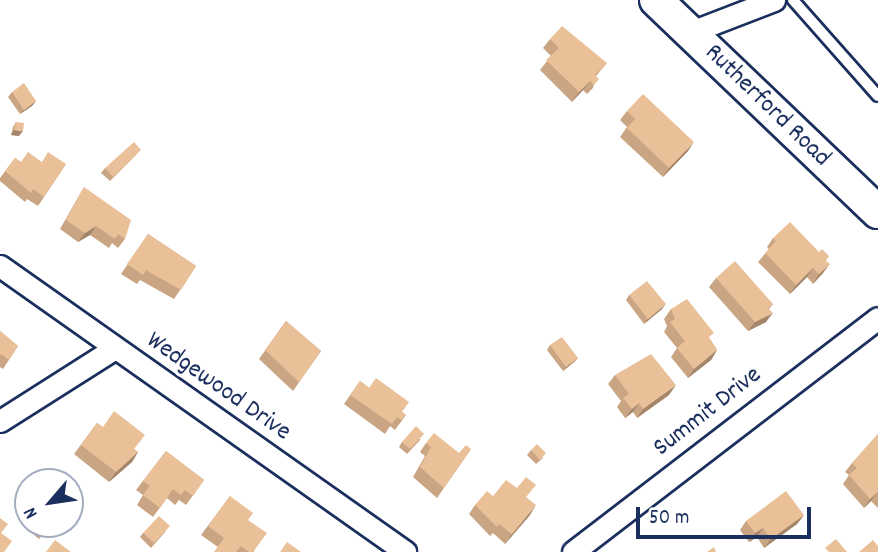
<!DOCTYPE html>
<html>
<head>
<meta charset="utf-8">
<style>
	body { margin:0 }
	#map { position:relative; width:878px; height:552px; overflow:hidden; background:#fff; font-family:Dekko,sans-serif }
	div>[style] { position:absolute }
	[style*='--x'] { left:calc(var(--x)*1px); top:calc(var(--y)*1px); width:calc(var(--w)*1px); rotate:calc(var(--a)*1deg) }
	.roads { filter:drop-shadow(2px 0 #1b2f5e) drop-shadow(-2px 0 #1b2f5e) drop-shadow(0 2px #1b2f5e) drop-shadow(0 -2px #1b2f5e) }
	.lane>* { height:10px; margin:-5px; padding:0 5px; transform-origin:5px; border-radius:5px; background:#fff }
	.street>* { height:21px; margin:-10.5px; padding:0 10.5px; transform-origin:10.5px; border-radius:10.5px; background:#fff }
	.secondary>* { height:32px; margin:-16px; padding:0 16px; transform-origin:16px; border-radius:16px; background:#fff }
	.wall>* { inset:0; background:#c9a584 }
	.shaded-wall>* { inset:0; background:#a4866b }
	.building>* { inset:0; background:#eac099 }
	span { translate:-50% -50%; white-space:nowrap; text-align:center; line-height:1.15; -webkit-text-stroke:6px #fff; paint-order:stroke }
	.street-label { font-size:26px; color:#1b2f5e }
	.north { position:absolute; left:14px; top:468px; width:70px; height:70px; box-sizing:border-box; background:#fff; border:2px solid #a4acbf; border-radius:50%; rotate:241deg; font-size:19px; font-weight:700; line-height:28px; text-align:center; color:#1b2f5e }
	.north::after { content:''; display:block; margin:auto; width:24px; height:32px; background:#1b2f5e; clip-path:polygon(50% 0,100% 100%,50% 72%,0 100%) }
	.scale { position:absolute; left:636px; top:507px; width:175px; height:32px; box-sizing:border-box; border:4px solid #1b2f5e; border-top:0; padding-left:9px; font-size:21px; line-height:24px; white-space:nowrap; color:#1b2f5e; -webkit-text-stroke:5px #fff; paint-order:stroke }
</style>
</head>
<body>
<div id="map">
	<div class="roads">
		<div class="lane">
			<div style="--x:793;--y:0;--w:128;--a:48.5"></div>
		</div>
		<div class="street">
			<div style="--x:691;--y:32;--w:89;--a:-21.1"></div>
			<div style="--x:0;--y:266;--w:496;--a:35.2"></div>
			<div style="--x:0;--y:421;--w:136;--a:-32.4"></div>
			<div style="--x:573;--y:552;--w:384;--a:-37.5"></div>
		</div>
		<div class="secondary">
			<div style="--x:656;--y:0;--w:307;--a:43.7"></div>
		</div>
	</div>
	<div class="wall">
		<div style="clip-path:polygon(550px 39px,607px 63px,596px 76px,593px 88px,587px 94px,583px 90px,572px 102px,540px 70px,551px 56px,543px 48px)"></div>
		<div style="clip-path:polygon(12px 92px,36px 101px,32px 106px,20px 114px,8px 97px)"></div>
		<div style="clip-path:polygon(627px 111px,688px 151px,663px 177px,620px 137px,627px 127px,620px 120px)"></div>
		<div style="clip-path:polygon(16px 122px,19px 136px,11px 135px,13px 127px)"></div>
		<div style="clip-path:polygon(137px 154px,110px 181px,101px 173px,105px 168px)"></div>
		<div style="clip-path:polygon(15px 158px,21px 162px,66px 164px,38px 206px,27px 199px,25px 202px,0 181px,0 178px)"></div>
		<div style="clip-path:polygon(84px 187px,125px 239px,118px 248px,112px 243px,109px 248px,90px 235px,78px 242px,60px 229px)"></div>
		<div style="clip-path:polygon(148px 234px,196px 266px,174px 299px,140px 280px,137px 284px,121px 274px)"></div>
		<div style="clip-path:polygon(773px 238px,829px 256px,826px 260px,823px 273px,813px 284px,807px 277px,790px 294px,758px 262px,769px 249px,767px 247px)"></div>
		<div style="clip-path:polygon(716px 278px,773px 304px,769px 309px,766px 322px,748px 331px,709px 287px)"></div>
		<div style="clip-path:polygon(629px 295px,662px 309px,644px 324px,626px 300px)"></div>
		<div style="clip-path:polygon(671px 309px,710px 339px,717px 350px,711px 360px,688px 378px,671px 357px,677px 348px,664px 332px,667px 326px,664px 319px)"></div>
		<div style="clip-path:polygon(286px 321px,321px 351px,293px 391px,259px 359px)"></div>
		<div style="clip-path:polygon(0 331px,18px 346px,3px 369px,0 367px)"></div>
		<div style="clip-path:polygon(550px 345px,578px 358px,574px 362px,563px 371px,547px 350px)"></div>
		<div style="clip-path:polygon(615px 375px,669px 395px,637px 418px,633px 412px,625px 418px,617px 407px,621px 401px,608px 384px)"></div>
		<div style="clip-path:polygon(360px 381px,406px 415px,395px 430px,390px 426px,385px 434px,344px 404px)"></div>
		<div style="clip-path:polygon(97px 423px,138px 452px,132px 462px,109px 482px,74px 454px)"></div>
		<div style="clip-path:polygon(878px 434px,878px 508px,871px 501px,864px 508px,843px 484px,849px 475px,845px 472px,852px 463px)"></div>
		<div style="clip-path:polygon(421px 439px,407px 454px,399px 447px,402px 442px)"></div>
		<div style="clip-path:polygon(426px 443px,459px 453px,471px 449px,437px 498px,413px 477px,425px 456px,420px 452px)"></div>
		<div style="clip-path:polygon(531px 450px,543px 458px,536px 464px,527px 455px)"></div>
		<div style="clip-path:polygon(166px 451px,204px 480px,186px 505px,179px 500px,175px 505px,167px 498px,153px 517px,137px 505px,143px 495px,136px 490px)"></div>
		<div style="clip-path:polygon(230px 496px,248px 520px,254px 552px,214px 552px,218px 547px,201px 535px)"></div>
		<div style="clip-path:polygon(493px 496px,530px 515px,505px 544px,493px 533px,490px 536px,469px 514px,475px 505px)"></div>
		<div style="clip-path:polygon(804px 515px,797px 524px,764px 548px,757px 537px,749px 542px,740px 530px,746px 521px)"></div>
		<div style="clip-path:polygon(31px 524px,52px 524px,39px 539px,27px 529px)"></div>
		<div style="clip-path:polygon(166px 531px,151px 548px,140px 537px,143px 533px)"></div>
	</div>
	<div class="shaded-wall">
		<div style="clip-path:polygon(590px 81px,583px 90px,572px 102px,579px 92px)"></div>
		<div style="clip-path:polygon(36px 101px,32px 106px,20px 114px,24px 110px)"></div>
		<div style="clip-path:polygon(14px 130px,23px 131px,19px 136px,11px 135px)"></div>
		<div style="clip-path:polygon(694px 142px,688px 151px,663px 177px,669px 168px)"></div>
		<div style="clip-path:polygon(96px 226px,90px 235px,78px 242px,85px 233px)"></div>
		<div style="clip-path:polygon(830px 264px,823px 273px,813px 284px,819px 274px)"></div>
		<div style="clip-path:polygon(813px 268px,807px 277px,790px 294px,796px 285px)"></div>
		<div style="clip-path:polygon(666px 304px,662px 309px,644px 324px,648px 319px)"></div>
		<div style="clip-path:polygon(773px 313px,766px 322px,748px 331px,755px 322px)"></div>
		<div style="clip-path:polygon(717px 350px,711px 360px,688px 378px,694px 369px)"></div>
		<div style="clip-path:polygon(578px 358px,574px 362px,563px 371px,566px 367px)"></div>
		<div style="clip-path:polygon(676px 385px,669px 395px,637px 418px,643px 409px)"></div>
		<div style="clip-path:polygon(639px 403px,633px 412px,625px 418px,632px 409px)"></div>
		<div style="clip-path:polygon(138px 452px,132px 462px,109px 482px,116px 472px)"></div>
		<div style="clip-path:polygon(878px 491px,871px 501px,864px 508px,870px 499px)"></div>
		<div style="clip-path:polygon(536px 505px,530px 515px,505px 544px,512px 534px)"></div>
		<div style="clip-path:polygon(804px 515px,797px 524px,764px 548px,771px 539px)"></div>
		<div style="clip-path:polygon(763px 528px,757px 537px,749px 542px,755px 533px)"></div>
	</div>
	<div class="building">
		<div style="clip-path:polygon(562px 26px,607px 63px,595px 75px,599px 79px,594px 85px,590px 81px,579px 92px,546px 60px,559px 48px,550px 39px)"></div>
		<div style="clip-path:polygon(24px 83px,36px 101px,24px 110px,12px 92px)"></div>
		<div style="clip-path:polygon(643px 94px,694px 142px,669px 168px,627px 128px,635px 119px,627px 111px)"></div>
		<div style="clip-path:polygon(16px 122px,24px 123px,23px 131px,14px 130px)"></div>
		<div style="clip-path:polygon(134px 142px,141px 150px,113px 177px,105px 168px)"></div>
		<div style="clip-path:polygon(28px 152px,42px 162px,48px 152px,66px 164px,44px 197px,33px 189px,31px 193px,5px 171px,15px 158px,21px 162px)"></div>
		<div style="clip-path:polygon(84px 187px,131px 220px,125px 239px,118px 234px,115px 239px,96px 226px,85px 233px,66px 220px)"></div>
		<div style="clip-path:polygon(790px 222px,819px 252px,822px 249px,829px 256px,825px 260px,830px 264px,819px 274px,813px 268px,796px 285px,765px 253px,776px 241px,773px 238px)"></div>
		<div style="clip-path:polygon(148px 234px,196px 266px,181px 290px,146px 270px,143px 275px,127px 264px)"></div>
		<div style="clip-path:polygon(735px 261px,773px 304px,768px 308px,773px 313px,755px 322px,716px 278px)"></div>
		<div style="clip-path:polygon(647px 281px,666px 304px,648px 319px,629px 295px)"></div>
		<div style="clip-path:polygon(687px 299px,714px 333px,709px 337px,717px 350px,694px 369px,677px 348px,685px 341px,670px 322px,675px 319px,671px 309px)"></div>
		<div style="clip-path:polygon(286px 321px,321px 351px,299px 382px,265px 350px)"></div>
		<div style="clip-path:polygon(0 331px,18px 346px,9px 360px,1px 354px,0 356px)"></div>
		<div style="clip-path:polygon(562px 337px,578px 358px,566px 367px,550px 345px)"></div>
		<div style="clip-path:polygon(651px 354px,676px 385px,643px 409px,639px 403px,632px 409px,623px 398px,629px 394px,615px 375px)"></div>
		<div style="clip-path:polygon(376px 378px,409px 402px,402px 412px,406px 415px,401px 420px,397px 417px,392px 424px,350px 395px,360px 381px,369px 388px)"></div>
		<div style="clip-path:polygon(114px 411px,145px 435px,134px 449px,138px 452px,116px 472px,81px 445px,97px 423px,103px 427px)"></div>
		<div style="clip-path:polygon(416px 426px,424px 434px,410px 449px,402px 442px)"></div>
		<div style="clip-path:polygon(434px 433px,459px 453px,466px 445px,471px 449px,444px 488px,420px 467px,431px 447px,426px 443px)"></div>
		<div style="clip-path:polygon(878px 434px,878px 492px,870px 499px,849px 475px,857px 468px,852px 463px)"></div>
		<div style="clip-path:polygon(537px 444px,546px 453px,540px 460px,531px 450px)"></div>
		<div style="clip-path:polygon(166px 451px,204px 480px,193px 496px,185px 490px,181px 495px,173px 489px,160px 508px,143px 495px,150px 486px,143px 481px)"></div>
		<div style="clip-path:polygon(526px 477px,536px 485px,526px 497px,536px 505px,512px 534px,499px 524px,497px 527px,475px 505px,487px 491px,493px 496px,506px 480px,517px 488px)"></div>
		<div style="clip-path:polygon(786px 491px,804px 515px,771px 539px,763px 528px,755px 533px,746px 521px)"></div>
		<div style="clip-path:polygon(230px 496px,253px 513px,248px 520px,267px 533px,253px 552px,249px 552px,241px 546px,236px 552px,214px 552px,224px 538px,208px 526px)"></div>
		<div style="clip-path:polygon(159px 516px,170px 526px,154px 543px,143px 533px)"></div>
		<div style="clip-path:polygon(0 518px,8px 524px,1px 533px,12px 541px,4px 552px,0 552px)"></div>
		<div style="clip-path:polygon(31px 524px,51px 524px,43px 534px)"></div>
		<div style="clip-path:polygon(836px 539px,847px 552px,829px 552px,825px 548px)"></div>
		<div style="clip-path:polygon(55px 540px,71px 552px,46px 552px)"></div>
		<div style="clip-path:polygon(873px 540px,878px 546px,878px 552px,859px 552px)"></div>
		<div style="clip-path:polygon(287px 542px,301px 552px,280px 552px)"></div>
		<div style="clip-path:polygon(714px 547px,716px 552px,707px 552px)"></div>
	</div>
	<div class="street-label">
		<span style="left:767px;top:106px;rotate:44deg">Rutherford Road</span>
		<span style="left:218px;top:387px;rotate:35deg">Wedgewood Drive</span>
		<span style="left:708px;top:412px;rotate:-38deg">Summit Drive</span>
	</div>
	<div class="north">N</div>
	<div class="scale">50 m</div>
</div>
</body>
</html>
